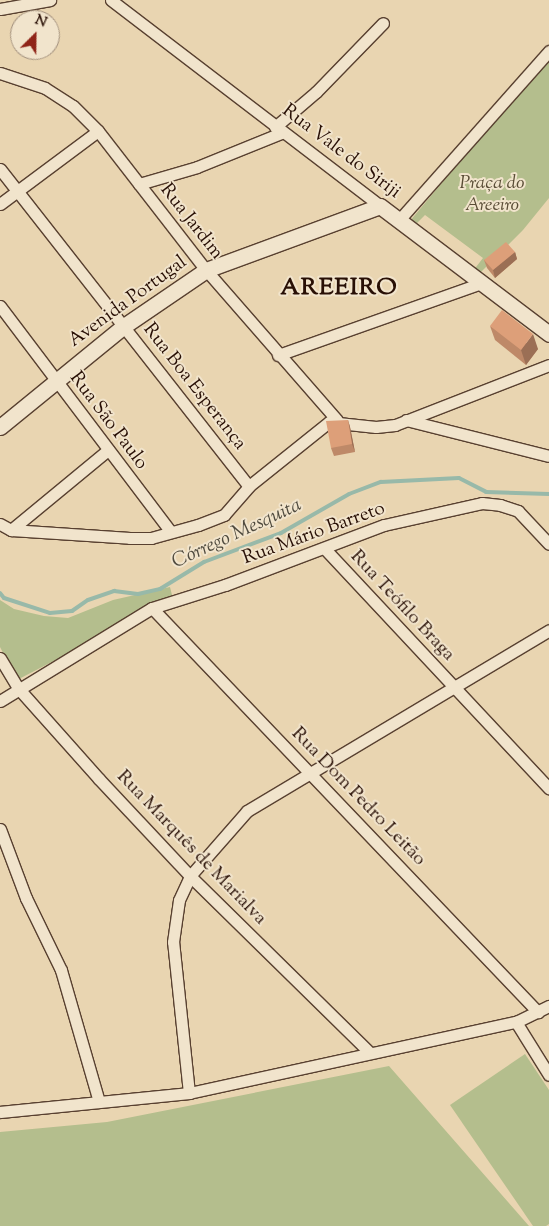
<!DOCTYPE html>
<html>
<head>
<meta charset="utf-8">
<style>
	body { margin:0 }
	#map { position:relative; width:549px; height:1226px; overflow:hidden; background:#e9d5b1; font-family:"Sorts Mill Goudy",serif }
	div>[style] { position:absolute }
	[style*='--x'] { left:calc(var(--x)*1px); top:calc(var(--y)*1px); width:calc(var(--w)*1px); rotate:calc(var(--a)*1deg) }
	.green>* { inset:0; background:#b4be8d }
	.stream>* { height:4px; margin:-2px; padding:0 2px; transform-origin:2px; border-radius:2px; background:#98b9a9 }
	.roads { filter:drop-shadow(1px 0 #584030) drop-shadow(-1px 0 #584030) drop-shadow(0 1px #584030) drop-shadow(0 -1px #584030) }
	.street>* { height:11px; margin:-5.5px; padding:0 5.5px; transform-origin:5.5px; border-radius:5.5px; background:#f1e4cc }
	.secondary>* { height:15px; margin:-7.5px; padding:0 7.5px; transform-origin:7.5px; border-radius:7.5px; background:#f1e4cc }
	.wall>* { inset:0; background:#be8968 }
	.shaded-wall>* { inset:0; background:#9b6f55 }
	.building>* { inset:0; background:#dd9f79 }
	span { translate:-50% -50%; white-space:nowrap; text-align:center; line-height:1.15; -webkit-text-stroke:4px #f1e4cc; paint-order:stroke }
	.street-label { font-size:19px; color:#280f05 }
	.park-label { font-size:19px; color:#594c35; font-style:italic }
	.water-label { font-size:20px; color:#4f4a3e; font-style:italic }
	.district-label { font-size:24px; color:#280f05; font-weight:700; letter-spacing:1px }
	.north { position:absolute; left:10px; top:10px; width:50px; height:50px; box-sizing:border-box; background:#f1e4cc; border:1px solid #a18f7c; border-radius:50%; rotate:23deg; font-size:14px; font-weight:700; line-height:20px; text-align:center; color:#280f05 }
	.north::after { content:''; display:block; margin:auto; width:18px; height:22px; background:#8f2418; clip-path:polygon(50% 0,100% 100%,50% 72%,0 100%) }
</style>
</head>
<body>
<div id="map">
	<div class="green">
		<div style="clip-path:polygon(549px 61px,549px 198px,523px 230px,478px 275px,473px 271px,483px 258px,425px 215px,415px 225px,410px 221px,522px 87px)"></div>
		<div style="clip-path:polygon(170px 587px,173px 599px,17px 680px,0 647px,0 600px,14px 609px,44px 616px,68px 618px,113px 600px)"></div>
		<div style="clip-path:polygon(525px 1054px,549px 1090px,549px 1224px,546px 1226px,533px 1226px,450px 1105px)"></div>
		<div style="clip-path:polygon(389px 1066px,529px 1226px,0 1226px,0 1132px,107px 1122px)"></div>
	</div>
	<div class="stream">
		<div style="--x:0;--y:593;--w:6;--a:51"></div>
		<div style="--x:4;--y:598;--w:48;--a:18.1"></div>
		<div style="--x:50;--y:613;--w:22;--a:-5"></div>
		<div style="--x:72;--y:611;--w:19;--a:-35"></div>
		<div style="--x:88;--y:600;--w:28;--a:-19"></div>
		<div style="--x:114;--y:591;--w:24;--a:7"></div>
		<div style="--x:138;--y:594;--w:23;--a:-13"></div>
		<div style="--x:160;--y:589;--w:52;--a:-31.5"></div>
		<div style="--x:204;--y:562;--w:82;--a:-20.6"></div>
		<div style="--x:281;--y:533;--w:78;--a:-29.8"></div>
		<div style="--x:349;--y:494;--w:34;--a:-21"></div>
		<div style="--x:381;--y:482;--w:78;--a:-2.9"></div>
		<div style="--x:459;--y:478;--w:30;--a:27"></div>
		<div style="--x:486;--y:492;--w:63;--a:1.8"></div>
	</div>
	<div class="roads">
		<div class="street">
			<div style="--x:111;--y:0;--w:339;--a:37.4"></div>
			<div style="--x:0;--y:9;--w:51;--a:-10.2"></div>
			<div style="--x:0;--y:73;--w:47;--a:18.4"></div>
			<div style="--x:45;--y:88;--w:33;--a:33"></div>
			<div style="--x:73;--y:106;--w:35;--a:45"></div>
			<div style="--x:98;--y:131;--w:176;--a:52.2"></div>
			<div style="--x:206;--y:270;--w:199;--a:48.9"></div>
			<div style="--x:275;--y:127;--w:54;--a:-40.5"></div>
			<div style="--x:316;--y:92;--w:96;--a:-45.8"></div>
			<div style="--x:0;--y:169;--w:403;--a:51.9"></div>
			<div style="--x:139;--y:184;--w:60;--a:-16.3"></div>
			<div style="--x:197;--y:167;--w:91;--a:-22"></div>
			<div style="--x:0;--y:204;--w:122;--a:-36.7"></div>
			<div style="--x:399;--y:220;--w:226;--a:-48.4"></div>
			<div style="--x:0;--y:306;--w:283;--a:52.9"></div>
			<div style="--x:278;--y:355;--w:213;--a:-19.5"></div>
			<div style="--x:406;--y:420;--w:147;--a:14.1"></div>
			<div style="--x:0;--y:524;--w:13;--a:29"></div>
			<div style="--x:11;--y:530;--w:119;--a:3.8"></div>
			<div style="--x:130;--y:538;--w:21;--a:0"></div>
			<div style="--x:151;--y:538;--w:49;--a:-15.5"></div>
			<div style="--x:198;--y:525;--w:28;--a:-21"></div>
			<div style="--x:224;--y:515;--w:38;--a:-49"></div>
			<div style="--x:249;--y:486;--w:102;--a:-38.7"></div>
			<div style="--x:329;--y:422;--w:47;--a:6.1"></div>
			<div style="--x:376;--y:427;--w:19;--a:-6"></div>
			<div style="--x:395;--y:425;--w:165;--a:-21.3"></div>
			<div style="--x:11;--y:530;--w:126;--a:-39.5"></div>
			<div style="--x:325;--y:549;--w:328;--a:46.9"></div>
			<div style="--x:152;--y:608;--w:559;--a:46.31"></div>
			<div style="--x:0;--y:658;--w:35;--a:59"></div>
			<div style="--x:18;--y:688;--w:122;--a:48.3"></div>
			<div style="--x:99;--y:779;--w:133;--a:46.8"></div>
			<div style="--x:190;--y:876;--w:251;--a:44.5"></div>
			<div style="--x:0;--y:701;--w:178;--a:-31.5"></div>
			<div style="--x:152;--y:608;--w:77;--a:-17.5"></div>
			<div style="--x:225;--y:585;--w:170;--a:-20.7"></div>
			<div style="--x:384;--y:525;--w:100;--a:-12.7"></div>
			<div style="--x:482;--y:503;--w:18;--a:6"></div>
			<div style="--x:500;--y:505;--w:19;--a:18"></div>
			<div style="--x:518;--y:511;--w:45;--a:46.8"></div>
			<div style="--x:0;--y:829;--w:74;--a:69.4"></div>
			<div style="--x:26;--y:898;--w:80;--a:64.1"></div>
			<div style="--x:61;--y:970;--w:137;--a:73.9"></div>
			<div style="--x:516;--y:1022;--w:62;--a:58.1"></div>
			<div style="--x:189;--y:1093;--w:152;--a:-96"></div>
			<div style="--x:173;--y:942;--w:42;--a:-81.9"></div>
			<div style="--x:179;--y:900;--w:26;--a:-65"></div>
			<div style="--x:190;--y:876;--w:86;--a:-48.8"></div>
			<div style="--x:247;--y:811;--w:352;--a:-30.9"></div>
			<div style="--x:0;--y:1112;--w:190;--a:-5.7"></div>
			<div style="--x:189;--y:1093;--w:335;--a:-12.3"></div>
			<div style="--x:516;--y:1022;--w:37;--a:-26"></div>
		</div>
		<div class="secondary">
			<div style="--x:0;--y:427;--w:160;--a:-39.2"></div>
			<div style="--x:124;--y:326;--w:99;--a:-34.3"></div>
			<div style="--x:206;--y:270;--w:185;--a:-20.2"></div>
			<div style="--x:380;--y:206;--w:212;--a:37.1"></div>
		</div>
	</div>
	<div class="wall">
		<div style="clip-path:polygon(515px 252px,517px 259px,495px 278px,487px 268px,484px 260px)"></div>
		<div style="clip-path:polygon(490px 326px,538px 349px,526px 365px,495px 340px)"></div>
		<div style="clip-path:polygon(348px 420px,350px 427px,355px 452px,334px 456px,331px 448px)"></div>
	</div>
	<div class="shaded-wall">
		<div style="clip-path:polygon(515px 252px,517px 259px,495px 278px,493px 270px)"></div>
		<div style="clip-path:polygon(533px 334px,538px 349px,526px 365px,521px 350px)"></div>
		<div style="clip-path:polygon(348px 420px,350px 427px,355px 452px,352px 444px)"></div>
	</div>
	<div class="building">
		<div style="clip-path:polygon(506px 242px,515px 252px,493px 270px,484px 260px)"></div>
		<div style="clip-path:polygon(502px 310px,533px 334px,521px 350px,490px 326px)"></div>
		<div style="clip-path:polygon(348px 420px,352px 444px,331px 448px,326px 421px)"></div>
	</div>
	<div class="street-label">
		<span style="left:341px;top:152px;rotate:37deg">Rua Vale do Siriji</span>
		<span style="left:191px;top:222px;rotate:52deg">Rua Jardim</span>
		<span style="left:128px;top:302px;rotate:-36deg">Avenida Portugal</span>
		<span style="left:194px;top:387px;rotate:52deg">Rua Boa Esperança</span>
		<span style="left:108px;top:421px;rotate:53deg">Rua São Paulo</span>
		<span style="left:314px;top:534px;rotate:-20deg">Rua Mário Barreto</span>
		<span style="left:402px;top:606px;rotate:47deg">Rua Teófilo Braga</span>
		<span style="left:358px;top:797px;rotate:46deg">Rua Dom Pedro Leitão</span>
		<span style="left:191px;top:848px;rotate:46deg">Rua Marquês de Marialva</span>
	</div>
	<div class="park-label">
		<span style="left:492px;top:195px">Praça do<br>Areeiro</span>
	</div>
	<div class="water-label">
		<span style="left:237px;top:534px;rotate:-25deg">Córrego Mesquita</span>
	</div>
	<div class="district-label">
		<span style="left:339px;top:289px">AREEIRO</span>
	</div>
	<div class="north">N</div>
</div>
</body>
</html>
